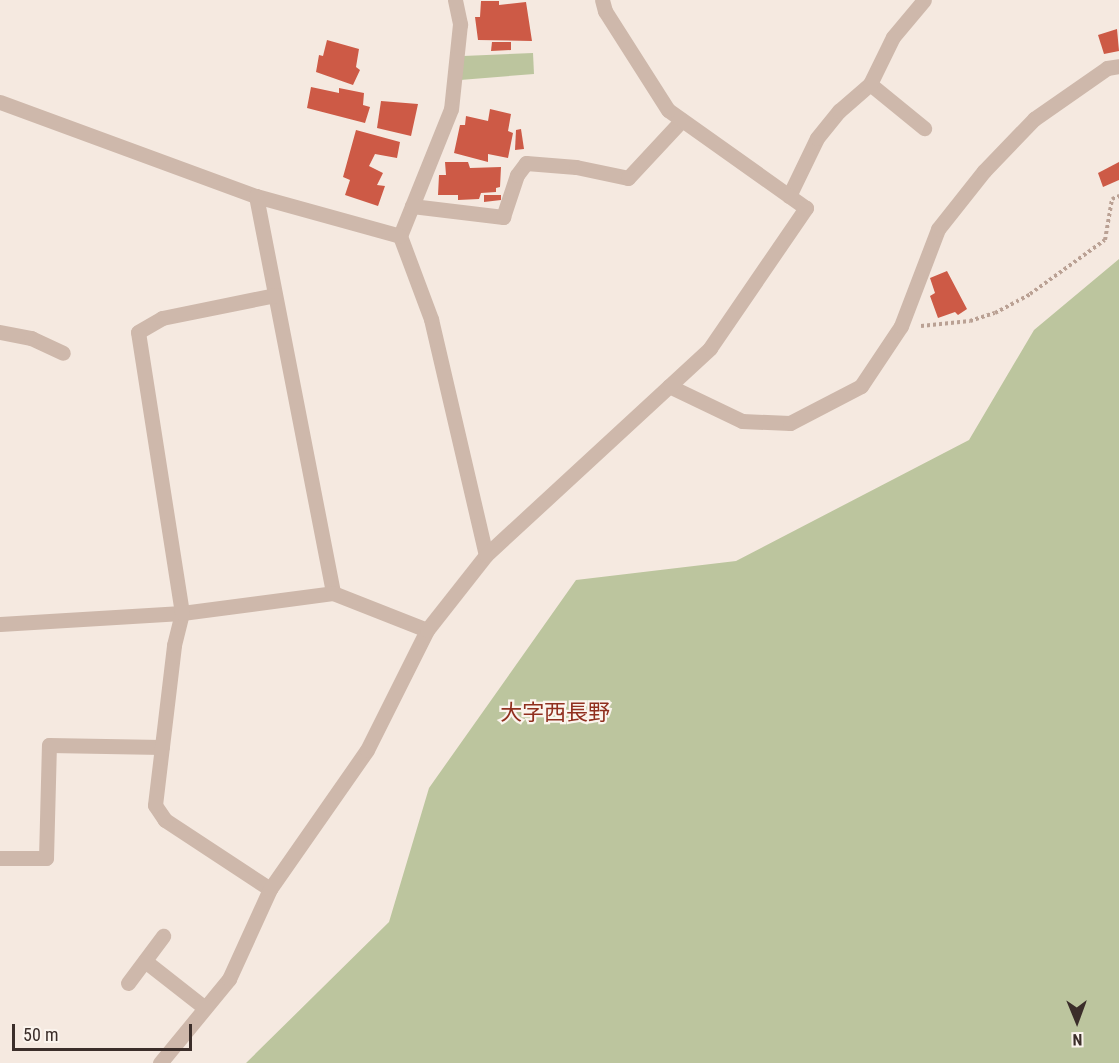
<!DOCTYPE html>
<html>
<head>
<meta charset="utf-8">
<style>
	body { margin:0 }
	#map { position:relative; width:1119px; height:1063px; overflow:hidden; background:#f5e9e0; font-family:"Roboto Condensed","Noto Sans JP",sans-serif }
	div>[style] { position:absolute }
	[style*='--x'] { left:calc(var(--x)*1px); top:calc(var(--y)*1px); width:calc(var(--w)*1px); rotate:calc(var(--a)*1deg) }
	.green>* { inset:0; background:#bcc59e }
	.building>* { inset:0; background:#cd5a46 }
	.path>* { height:4px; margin-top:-2px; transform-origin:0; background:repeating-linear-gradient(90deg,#baa194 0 3px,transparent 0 6px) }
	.minor>* { height:15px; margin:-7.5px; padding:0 7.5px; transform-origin:7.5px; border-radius:7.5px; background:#ceb8ab }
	span { translate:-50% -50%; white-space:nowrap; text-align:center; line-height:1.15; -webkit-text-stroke:4.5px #fbf4ed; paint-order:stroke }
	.quarter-label { font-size:22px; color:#902f1e }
	.north { position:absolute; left:1047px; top:991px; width:60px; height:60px; -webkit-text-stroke:4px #fbf4ed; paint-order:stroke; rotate:179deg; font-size:16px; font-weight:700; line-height:24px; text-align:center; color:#3b2e2a }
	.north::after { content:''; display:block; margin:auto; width:21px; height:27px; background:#3b2e2a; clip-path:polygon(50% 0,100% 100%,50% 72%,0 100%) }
	.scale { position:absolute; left:12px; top:1024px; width:180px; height:27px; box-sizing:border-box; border:3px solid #3b2e2a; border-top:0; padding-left:8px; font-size:18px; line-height:21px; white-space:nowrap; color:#3b2e2a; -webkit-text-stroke:4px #fbf4ed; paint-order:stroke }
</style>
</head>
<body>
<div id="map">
	<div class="green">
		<div style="clip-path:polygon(533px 53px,534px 74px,460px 80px,463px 56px)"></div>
		<div style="clip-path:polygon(1119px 259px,1119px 1063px,246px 1063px,389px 922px,429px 788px,576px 580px,736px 561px,969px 440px,1034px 330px)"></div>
	</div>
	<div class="building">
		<div style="clip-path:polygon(481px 1px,499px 1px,499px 5px,526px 2px,532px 41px,478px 40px,475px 17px,480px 17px)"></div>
		<div style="clip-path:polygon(1117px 29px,1119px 51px,1104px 54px,1098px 35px)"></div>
		<div style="clip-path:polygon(327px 40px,359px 49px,356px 67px,360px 70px,353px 85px,316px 72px,319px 55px,323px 56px)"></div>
		<div style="clip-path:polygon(492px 42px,511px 42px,511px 50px,491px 51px)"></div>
		<div style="clip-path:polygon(311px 87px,339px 93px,339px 88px,364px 93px,363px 105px,370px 107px,365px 123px,307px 108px)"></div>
		<div style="clip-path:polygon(381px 101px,418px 104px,411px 136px,377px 128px)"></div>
		<div style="clip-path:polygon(490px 109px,511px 114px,508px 131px,513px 133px,508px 158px,488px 154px,488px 162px,454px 153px,460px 125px,465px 125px,466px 116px,488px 121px)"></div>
		<div style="clip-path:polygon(521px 129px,524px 149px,515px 150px,516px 130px)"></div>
		<div style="clip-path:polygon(356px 130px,400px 142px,397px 158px,375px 154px,369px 166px,383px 173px,377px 185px,385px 186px,378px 206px,345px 195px,350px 180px,343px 177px)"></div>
		<div style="clip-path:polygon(445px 162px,468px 162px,470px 168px,501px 167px,500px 187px,496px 188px,496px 192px,481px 193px,479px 199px,458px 200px,458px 195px,438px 195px,439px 175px,446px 175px)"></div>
		<div style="clip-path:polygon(1119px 162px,1119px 180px,1103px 187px,1098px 173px)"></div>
		<div style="clip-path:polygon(484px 195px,501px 195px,501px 200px,484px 202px)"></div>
		<div style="clip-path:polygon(947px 271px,967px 309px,958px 315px,955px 312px,938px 318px,930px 296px,935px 293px,930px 278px)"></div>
	</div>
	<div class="path">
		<div style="--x:921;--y:326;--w:49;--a:-5.8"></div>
		<div style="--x:970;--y:321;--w:26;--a:-18"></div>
		<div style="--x:995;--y:313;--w:40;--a:-28"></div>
		<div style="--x:1030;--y:294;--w:92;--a:-35.8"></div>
		<div style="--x:1105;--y:240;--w:42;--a:-80.3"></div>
		<div style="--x:1112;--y:199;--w:8;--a:-23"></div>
	</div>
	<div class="minor">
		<div style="--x:455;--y:0;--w:25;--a:78"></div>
		<div style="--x:460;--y:24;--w:85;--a:96"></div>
		<div style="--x:451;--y:109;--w:137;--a:111.9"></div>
		<div style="--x:400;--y:236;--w:89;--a:69.5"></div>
		<div style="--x:431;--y:319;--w:242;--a:76.9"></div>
		<div style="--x:870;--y:84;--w:70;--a:39.2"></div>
		<div style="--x:0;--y:102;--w:273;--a:20.2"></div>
		<div style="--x:256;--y:196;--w:149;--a:15.5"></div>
		<div style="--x:256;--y:196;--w:404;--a:79"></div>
		<div style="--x:789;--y:196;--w:64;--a:-64.2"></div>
		<div style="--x:817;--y:138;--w:35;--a:-51"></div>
		<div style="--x:839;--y:111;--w:41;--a:-41.1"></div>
		<div style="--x:870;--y:84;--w:52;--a:-63.9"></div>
		<div style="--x:893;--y:37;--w:48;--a:-50"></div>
		<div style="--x:412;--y:206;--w:92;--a:6.9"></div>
		<div style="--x:503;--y:217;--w:44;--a:-71.6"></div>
		<div style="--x:517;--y:175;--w:15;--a:-53"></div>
		<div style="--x:526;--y:163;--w:50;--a:4.6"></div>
		<div style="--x:576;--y:167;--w:53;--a:11.9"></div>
		<div style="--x:628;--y:178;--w:79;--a:-47"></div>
		<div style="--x:0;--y:332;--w:32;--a:11"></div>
		<div style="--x:31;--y:338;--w:35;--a:25"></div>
		<div style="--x:669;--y:386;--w:81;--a:25.6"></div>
		<div style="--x:742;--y:421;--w:48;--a:2.4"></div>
		<div style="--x:790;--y:423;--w:80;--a:-27.5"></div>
		<div style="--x:861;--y:386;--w:72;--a:-56.3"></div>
		<div style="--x:901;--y:326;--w:104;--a:-69.1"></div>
		<div style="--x:938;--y:229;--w:74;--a:-51.6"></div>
		<div style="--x:984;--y:171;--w:72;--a:-46.1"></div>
		<div style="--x:1034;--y:119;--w:89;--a:-34.9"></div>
		<div style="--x:1107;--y:68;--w:12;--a:-9"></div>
		<div style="--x:0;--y:624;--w:182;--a:-3.5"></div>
		<div style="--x:182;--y:613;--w:152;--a:-7.5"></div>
		<div style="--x:333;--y:593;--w:101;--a:21.5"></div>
		<div style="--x:0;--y:858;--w:46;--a:0"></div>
		<div style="--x:46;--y:858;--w:113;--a:-88.5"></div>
		<div style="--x:49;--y:745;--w:113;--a:1"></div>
		<div style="--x:270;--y:889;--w:126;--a:-146.7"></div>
		<div style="--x:165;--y:820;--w:18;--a:-124"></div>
		<div style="--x:155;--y:805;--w:161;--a:-83.2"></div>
		<div style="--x:174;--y:645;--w:33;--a:-76"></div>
		<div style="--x:182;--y:613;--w:284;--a:-98.9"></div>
		<div style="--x:138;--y:332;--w:28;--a:-30"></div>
		<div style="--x:162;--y:318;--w:115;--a:-11.5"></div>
		<div style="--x:145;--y:961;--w:76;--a:38.1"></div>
		<div style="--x:128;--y:983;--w:59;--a:-53.3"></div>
		<div style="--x:160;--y:1063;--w:109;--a:-50.6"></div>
		<div style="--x:229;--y:979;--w:99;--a:-65.5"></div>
		<div style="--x:270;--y:889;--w:169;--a:-55.1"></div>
		<div style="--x:367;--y:750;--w:134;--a:-63.4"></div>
		<div style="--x:427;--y:630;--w:95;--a:-51.8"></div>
		<div style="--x:486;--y:555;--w:305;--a:-42.7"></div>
		<div style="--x:710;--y:348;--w:170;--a:-55.6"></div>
		<div style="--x:806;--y:208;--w:169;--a:-144.6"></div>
		<div style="--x:668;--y:110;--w:117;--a:-122.5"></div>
		<div style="--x:605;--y:11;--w:11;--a:-105"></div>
	</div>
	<div class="quarter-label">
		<span style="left:555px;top:713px">大字西長野</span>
	</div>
	<div class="north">N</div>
	<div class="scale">50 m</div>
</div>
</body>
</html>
